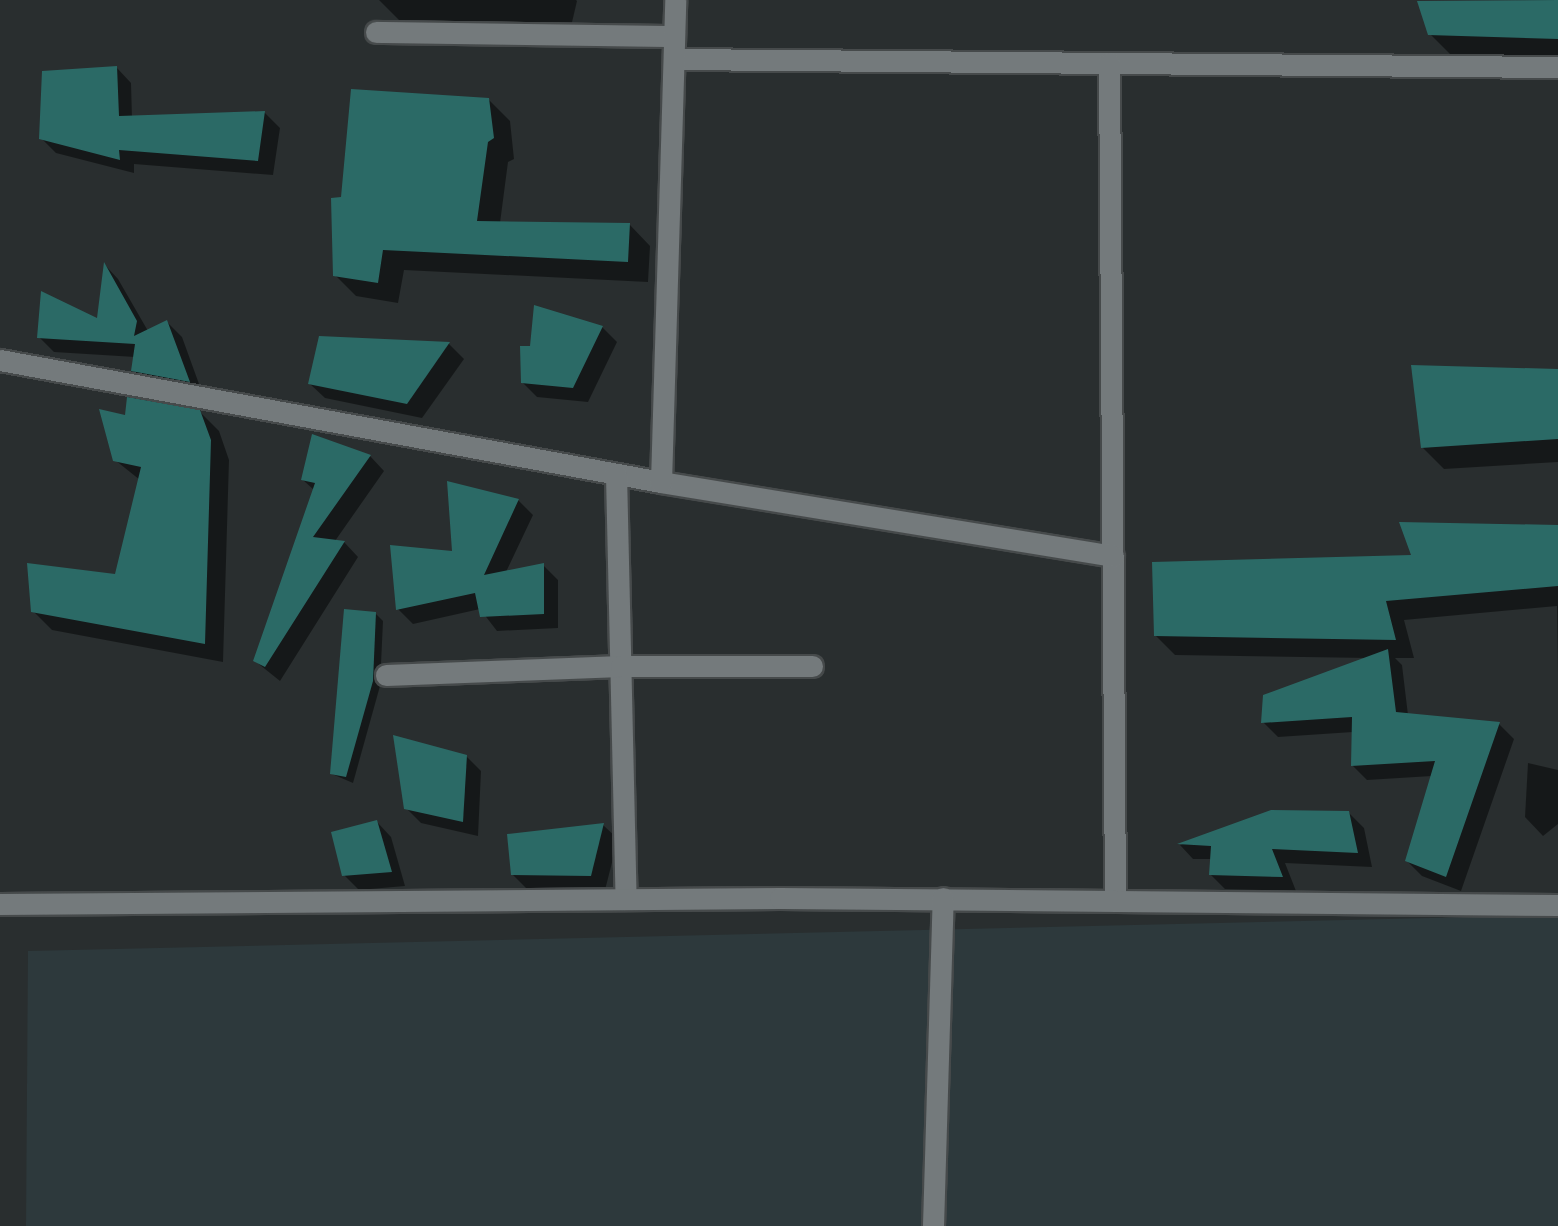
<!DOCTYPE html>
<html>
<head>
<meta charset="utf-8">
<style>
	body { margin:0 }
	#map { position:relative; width:1558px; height:1226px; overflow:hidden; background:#292e2f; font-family:"Open Sans",sans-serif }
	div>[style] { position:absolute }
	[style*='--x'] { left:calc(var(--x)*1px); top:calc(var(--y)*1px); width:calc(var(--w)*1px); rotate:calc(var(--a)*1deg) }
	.built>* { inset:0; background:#2d393c }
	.shadow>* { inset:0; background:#0007 }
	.building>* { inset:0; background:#2b6a66 }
	.roads { filter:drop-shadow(2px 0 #464a4b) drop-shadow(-2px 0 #464a4b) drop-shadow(0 2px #464a4b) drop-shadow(0 -2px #464a4b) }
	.minor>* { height:21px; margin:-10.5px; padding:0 10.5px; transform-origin:10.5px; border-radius:10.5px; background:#747a7c }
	span { translate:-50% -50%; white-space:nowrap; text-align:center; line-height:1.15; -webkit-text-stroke:7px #202425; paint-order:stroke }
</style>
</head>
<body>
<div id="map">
	<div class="built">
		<div style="clip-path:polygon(1558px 915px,1558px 1226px,26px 1226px,28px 951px)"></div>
	</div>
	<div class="shadow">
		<div style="clip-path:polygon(379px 0,576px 0,577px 1px,569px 35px,401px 22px)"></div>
		<div style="clip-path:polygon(1558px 0,1558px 59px,1452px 56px,1430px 34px,1420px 3px)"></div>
		<div style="clip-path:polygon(117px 68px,131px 83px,132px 118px,265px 113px,280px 128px,273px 175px,134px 164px,134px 173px,56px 153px,41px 138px)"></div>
		<div style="clip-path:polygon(489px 100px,510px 121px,514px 159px,508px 162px,500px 223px,630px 225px,650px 246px,648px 282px,404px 270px,398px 303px,356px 296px,335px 275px,343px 199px)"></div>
		<div style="clip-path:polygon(105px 265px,118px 279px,148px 331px,167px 322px,182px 337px,203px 395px,148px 385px,133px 370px,135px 357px,54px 352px,39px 337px,98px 320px)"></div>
		<div style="clip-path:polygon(602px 327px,617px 342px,588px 402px,537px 397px,522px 382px,532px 348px)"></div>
		<div style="clip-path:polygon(320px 338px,449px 344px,464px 359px,422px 418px,325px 398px,310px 384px)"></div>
		<div style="clip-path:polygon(1558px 371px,1558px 462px,1444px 469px,1422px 447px)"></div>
		<div style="clip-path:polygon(200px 412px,219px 431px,229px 460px,223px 662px,52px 630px,33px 611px,117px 576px,140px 480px,115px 460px,126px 417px)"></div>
		<div style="clip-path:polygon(370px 456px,384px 471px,335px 541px,344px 542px,358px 557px,280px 681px,255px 661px,314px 490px,303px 480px)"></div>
		<div style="clip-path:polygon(518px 500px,533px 515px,506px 572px,543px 565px,558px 580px,558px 628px,497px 631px,480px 609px,413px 624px,398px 609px,454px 553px)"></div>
		<div style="clip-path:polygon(1558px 526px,1558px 674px,1557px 606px,1404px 620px,1414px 658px,1395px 658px,1402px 665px,1408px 715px,1499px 724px,1514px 739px,1461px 891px,1422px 876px,1407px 861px,1432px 776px,1367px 780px,1352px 765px,1353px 732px,1278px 737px,1263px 722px,1368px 658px,1175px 655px,1155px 635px,1414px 557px)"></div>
		<div style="clip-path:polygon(376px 614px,383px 621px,380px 686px,353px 783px,332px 774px)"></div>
		<div style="clip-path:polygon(466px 756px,481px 771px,478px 836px,421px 823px,406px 808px)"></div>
		<div style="clip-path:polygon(1528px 763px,1558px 770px,1558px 824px,1543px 836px,1525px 817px)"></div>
		<div style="clip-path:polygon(1271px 812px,1349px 813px,1364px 828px,1372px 867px,1285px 863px,1296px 891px,1225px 889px,1210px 874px,1211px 859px,1193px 859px,1180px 845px)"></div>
		<div style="clip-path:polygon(377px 822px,391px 837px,405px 886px,359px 890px,344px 875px)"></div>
		<div style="clip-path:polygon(603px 825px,618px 839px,605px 890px,527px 889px,512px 874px)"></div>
	</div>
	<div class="building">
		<div style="clip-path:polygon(1558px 0,1558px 39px,1428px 35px,1417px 1px)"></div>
		<div style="clip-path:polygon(117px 66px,119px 116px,265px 111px,258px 161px,119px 150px,120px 160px,39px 139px,42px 71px)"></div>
		<div style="clip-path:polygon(351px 89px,489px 98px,494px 138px,488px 142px,477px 221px,630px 223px,628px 262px,383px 250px,378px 283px,333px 276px,331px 198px,341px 197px)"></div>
		<div style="clip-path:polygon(104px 262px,137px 321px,134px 336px,167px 320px,190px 382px,131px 371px,135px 344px,37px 338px,41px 291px,97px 318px)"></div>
		<div style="clip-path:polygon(534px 305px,603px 326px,573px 388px,521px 383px,520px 346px,530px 346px)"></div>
		<div style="clip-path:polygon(319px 336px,450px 342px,407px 404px,308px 384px)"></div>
		<div style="clip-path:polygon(1411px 365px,1558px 369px,1558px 439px,1421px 448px)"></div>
		<div style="clip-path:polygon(127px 397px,200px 410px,211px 440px,205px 644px,31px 612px,27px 563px,115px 574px,141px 467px,113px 461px,99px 409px,125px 415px)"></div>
		<div style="clip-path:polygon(312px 434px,371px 455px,313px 537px,345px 541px,265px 667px,253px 661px,315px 483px,301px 480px)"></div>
		<div style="clip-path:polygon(447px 481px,519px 499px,484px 575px,544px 563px,544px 614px,480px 617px,475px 593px,396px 610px,390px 545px,452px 551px)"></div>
		<div style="clip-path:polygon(1399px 522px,1558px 525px,1558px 586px,1386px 601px,1396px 640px,1154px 636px,1152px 562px,1411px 555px)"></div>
		<div style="clip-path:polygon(344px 609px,376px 612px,373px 681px,346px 777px,330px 774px)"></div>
		<div style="clip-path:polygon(1388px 649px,1396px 712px,1500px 722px,1446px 877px,1405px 861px,1435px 761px,1351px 766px,1352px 717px,1261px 723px,1263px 695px)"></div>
		<div style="clip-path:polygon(393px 735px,467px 755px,463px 822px,404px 809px)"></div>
		<div style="clip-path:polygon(1271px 810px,1349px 811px,1358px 853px,1272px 849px,1283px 877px,1209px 875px,1211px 846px,1177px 844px)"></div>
		<div style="clip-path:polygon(377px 820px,392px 872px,342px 876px,331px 832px)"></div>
		<div style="clip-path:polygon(604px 823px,591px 876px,511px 875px,507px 834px)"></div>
	</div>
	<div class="roads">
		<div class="minor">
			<div style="--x:376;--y:32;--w:298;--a:0.8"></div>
			<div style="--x:674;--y:59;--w:884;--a:0.52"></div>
			<div style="--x:1109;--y:63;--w:836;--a:89.59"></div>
			<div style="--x:0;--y:360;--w:672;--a:10.46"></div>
			<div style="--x:661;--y:482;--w:458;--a:9.3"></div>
			<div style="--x:616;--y:474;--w:425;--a:88.7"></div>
			<div style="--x:661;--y:482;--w:482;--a:-88.3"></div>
			<div style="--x:386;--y:675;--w:235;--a:-2.2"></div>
			<div style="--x:621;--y:666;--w:191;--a:0"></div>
			<div style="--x:0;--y:904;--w:780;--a:-0.44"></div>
			<div style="--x:780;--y:898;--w:778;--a:0.52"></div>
			<div style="--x:933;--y:1226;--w:328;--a:-88.3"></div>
		</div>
	</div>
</div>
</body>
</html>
